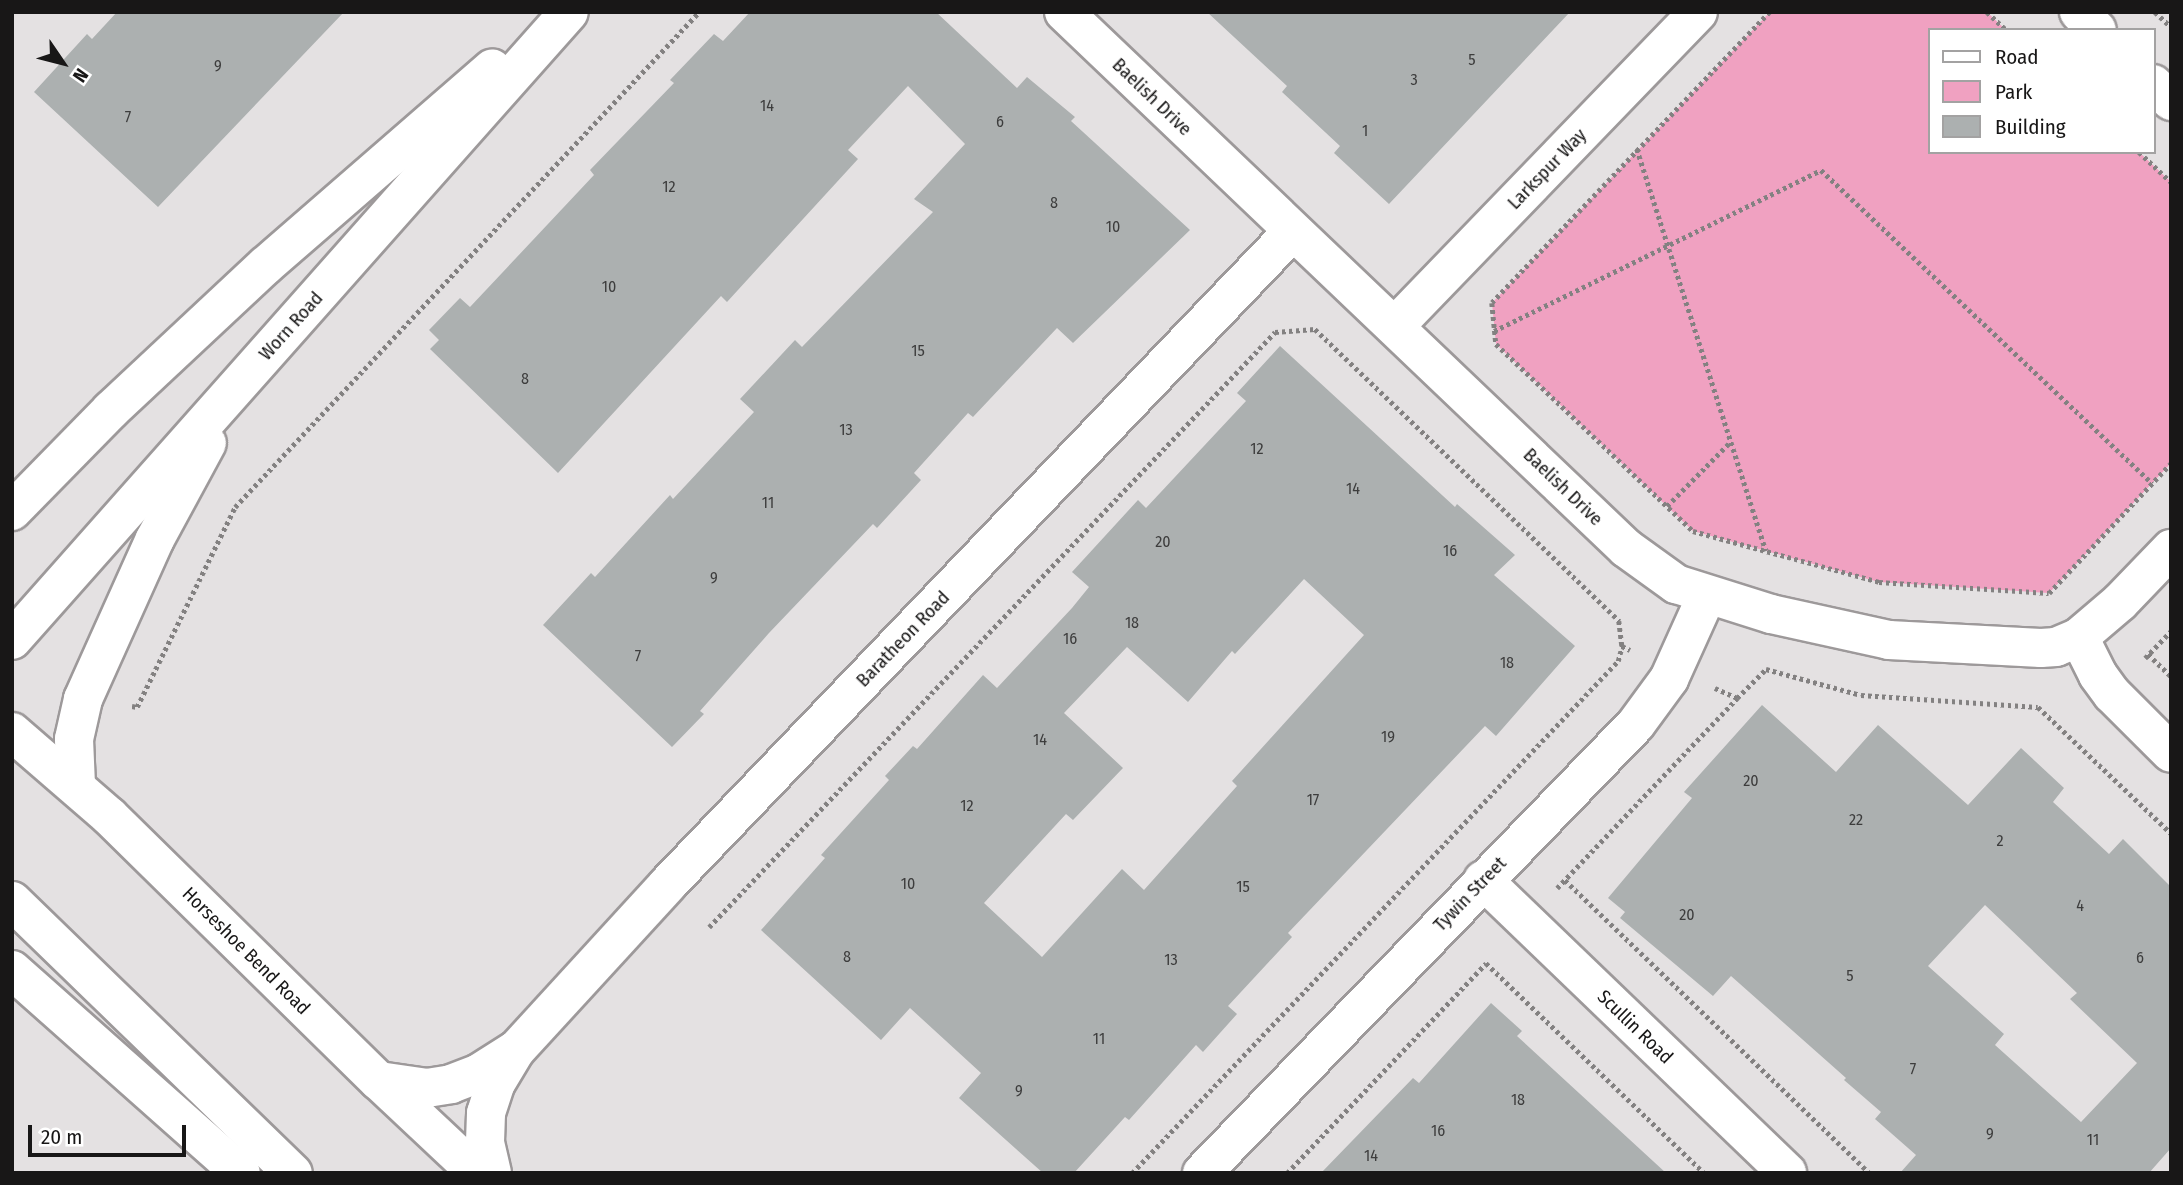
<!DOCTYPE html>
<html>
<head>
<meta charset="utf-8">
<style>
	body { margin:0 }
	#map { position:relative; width:2183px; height:1185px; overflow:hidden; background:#e4e1e2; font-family:"Fira Sans Condensed",sans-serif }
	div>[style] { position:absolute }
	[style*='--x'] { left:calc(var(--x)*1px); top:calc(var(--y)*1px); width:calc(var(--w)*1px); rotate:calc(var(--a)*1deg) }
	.green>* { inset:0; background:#f0a1c1 }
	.building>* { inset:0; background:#acb0b0 }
	.path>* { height:4.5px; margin-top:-2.25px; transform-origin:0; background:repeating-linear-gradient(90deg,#838181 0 3.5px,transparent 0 7px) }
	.roads { filter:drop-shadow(2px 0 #9d999a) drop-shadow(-2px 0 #9d999a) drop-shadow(0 2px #9d999a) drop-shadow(0 -2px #9d999a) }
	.minor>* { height:38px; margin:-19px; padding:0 19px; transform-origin:19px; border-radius:19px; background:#fff }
	.tertiary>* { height:38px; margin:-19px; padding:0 19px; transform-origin:19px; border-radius:19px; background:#fff }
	span { translate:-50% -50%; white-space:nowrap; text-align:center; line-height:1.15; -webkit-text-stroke:5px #fff; paint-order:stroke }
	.number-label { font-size:16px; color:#3d3d3d }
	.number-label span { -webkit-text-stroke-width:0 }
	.street-label { font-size:19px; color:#181717 }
	.frame { position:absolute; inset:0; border:14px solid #181717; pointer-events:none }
	.legend { position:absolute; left:1928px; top:28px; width:228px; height:126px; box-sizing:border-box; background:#fff; border:2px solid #a3a2a2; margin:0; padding:9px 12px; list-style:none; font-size:21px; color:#181717 }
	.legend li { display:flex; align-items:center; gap:14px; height:35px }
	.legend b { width:35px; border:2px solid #a3a2a2 }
	.north { position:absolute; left:28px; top:28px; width:70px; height:70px; -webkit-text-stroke:5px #fff; paint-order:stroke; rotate:125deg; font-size:19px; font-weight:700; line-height:28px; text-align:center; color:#181717 }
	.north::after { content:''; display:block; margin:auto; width:24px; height:32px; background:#181717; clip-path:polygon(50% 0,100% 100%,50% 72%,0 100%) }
	.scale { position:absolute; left:28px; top:1125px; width:158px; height:32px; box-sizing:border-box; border:4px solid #181717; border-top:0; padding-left:9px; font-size:21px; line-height:24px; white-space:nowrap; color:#181717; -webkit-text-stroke:5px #fff; paint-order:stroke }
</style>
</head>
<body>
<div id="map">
	<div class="green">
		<div style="clip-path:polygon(1770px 12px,1987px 12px,2006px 30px,1929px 30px,1929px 152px,2139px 152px,2171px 182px,2171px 463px,2049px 593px,1879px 582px,1693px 531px,1496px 344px,1492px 303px)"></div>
	</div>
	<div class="building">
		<div style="clip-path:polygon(117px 12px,344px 12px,158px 207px,34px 92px,87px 34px,92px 39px)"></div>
		<div style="clip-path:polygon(750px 12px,936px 12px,1017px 88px,1027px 77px,1075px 117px,1071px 121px,1190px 230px,1073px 343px,1057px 328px,973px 417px,968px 413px,914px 473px,921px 480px,877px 528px,873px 524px,769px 633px,700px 711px,704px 714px,672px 747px,543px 625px,591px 573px,595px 577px,670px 495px,673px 499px,754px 412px,740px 399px,795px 340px,802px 347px,933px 212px,914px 199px,965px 144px,908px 86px,848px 150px,858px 159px,727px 302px,721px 296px,558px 473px,430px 349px,439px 340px,429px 330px,460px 298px,470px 307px,594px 175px,590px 170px,674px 83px,670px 80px,714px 34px,723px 41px)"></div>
		<div style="clip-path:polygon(1207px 12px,1570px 12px,1389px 204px,1334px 153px,1340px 146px,1282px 92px,1287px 86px)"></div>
		<div style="clip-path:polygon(evenodd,1280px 346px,1455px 507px,1457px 504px,1515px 555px,1494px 575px,1575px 646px,1496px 736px,1485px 726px,1288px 933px,1292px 937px,1228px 1006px,1237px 1014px,1203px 1052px,1196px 1045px,1129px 1120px,1125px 1117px,1074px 1173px,1043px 1173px,959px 1098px,981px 1073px,910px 1008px,881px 1040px,761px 930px,825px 858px,821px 855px,889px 780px,885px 776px,913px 746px,917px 749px,983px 675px,997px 688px,1072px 608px,1089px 587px,1072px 572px,1138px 500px,1146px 508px,1246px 401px,1237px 393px,1280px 346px,1304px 579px,1364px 635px,1232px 781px,1237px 786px,1144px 890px,1122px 869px,1042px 957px,984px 903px,1066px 814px,1073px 820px,1123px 768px,1064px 713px,1127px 647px,1188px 702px,1232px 651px,1235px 654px,1304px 579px)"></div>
		<div style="clip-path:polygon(evenodd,1762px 705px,1836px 772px,1878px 725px,1968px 805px,2021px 748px,2064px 788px,2053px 802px,2109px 854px,2123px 839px,2171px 887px,2171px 1148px,2149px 1173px,1900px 1173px,1916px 1155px,1875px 1119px,1881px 1112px,1844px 1080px,1846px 1078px,1731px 976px,1713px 996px,1620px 918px,1625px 912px,1608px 898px,1692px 798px,1684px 792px,1762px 705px,1985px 905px,2077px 993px,2070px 999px,2137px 1063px,2081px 1122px,1995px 1045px,2004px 1034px,1928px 966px,1985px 905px)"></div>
		<div style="clip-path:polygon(1491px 1003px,1522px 1031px,1517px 1036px,1666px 1173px,1321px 1173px,1413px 1078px,1419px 1083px)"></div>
	</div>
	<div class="path">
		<div style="--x:1770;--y:12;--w:402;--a:133.7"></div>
		<div style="--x:1492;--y:303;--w:41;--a:84.4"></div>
		<div style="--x:1496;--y:344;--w:272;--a:43.5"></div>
		<div style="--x:1693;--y:531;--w:193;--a:15.3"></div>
		<div style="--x:1879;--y:582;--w:170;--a:3.7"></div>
		<div style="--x:2049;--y:593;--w:178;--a:-46.8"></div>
		<div style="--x:1987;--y:12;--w:26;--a:43"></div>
		<div style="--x:2155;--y:12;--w:22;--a:43"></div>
		<div style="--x:1637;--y:149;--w:422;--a:72.2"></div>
		<div style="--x:2139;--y:152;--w:44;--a:43.2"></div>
		<div style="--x:1494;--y:331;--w:364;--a:-26.2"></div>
		<div style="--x:1821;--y:170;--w:456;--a:43.4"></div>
		<div style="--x:1667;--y:506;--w:91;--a:-45.4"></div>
		<div style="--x:2148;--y:654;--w:32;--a:44"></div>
		<div style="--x:2145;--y:658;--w:37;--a:-46"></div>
		<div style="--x:1715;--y:688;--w:24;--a:24"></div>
		<div style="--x:1737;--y:698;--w:41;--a:-45"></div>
		<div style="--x:1766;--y:669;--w:98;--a:15.3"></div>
		<div style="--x:1861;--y:695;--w:177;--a:3.9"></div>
		<div style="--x:2038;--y:707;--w:183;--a:43.5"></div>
		<div style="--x:132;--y:706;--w:5;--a:11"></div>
		<div style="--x:137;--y:707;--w:223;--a:-63.9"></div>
		<div style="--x:235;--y:507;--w:678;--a:-46.85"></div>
		<div style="--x:1565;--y:880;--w:423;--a:43.9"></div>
		<div style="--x:1557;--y:888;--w:262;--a:-46.5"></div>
		<div style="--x:709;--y:927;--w:821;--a:-46.43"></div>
		<div style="--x:1275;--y:332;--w:40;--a:-4.3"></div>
		<div style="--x:1315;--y:329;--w:422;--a:43.8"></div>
		<div style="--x:1619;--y:621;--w:25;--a:83"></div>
		<div style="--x:1132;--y:1173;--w:706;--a:-46.49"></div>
		<div style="--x:1618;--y:661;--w:16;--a:-75"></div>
		<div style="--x:1622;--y:646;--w:9;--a:27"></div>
		<div style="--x:1287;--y:1173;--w:289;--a:-46.5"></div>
		<div style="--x:1486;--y:963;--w:303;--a:43.9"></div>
	</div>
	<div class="roads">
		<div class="minor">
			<div style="--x:1064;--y:12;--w:777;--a:43.64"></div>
			<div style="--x:1626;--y:548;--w:62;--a:35.8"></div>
			<div style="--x:1676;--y:584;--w:100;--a:17.5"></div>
			<div style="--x:1771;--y:614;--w:121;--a:12.4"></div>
			<div style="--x:1889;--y:640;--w:152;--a:3"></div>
			<div style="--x:2041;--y:648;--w:15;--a:-4"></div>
			<div style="--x:2056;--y:647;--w:25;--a:-23"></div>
			<div style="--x:2079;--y:637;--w:54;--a:-40.5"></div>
			<div style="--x:2120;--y:602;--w:74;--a:-46.1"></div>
			<div style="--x:2079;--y:12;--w:25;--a:45"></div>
			<div style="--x:2153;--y:84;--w:25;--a:43"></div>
			<div style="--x:1395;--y:326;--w:436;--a:-46"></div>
			<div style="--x:2079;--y:637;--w:42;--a:63.4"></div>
			<div style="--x:2098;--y:675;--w:24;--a:54"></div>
			<div style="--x:2112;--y:694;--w:83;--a:45"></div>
			<div style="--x:1483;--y:880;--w:422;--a:43.9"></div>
			<div style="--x:379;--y:1081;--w:49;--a:8.3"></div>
			<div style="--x:427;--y:1088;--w:24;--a:-9"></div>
			<div style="--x:451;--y:1084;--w:30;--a:-21"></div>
			<div style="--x:479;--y:1073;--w:41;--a:-32.2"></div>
			<div style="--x:492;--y:1173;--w:32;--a:-103"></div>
			<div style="--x:485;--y:1142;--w:29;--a:-88"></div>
			<div style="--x:486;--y:1113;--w:32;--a:-72"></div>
			<div style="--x:496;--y:1083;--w:39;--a:-59"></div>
			<div style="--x:516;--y:1050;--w:224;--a:-47.5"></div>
			<div style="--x:667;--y:885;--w:905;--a:-46.25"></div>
			<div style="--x:1202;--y:1173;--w:624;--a:-45.97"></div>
			<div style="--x:1636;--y:724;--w:56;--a:-53.7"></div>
			<div style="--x:1669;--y:679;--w:92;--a:-65.7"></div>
		</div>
		<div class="tertiary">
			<div style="--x:12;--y:511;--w:141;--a:-45.6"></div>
			<div style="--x:111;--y:410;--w:211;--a:-43.1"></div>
			<div style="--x:265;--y:266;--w:301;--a:-41"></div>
			<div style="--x:12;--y:640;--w:839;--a:-48.43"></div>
			<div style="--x:12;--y:732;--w:128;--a:40.9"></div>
			<div style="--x:109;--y:816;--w:378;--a:44.5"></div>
			<div style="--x:379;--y:1081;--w:134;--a:43.2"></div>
			<div style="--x:76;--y:785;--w:46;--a:-92.5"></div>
			<div style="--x:74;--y:739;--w:41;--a:-77.3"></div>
			<div style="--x:83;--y:699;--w:175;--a:-65.8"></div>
			<div style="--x:155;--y:539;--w:109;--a:-61.6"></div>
			<div style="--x:12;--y:901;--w:391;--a:44.1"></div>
			<div style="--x:12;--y:970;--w:306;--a:41.6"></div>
		</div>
	</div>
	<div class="number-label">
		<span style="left:1472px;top:60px">5</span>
		<span style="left:218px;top:66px">9</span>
		<span style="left:1414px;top:80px">3</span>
		<span style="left:767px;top:106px">14</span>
		<span style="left:128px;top:117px">7</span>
		<span style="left:1000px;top:122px">6</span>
		<span style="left:1365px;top:131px">1</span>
		<span style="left:669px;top:187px">12</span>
		<span style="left:1054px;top:203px">8</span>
		<span style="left:1113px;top:227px">10</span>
		<span style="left:609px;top:287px">10</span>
		<span style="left:918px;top:351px">15</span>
		<span style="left:525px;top:379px">8</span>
		<span style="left:846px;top:430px">13</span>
		<span style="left:1257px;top:449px">12</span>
		<span style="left:1353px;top:489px">14</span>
		<span style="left:768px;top:503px">11</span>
		<span style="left:1163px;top:542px">20</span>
		<span style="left:1450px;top:551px">16</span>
		<span style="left:714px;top:578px">9</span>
		<span style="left:1132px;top:623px">18</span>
		<span style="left:1070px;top:639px">16</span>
		<span style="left:638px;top:656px">7</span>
		<span style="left:1507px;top:663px">18</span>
		<span style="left:1388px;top:737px">19</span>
		<span style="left:1040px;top:740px">14</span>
		<span style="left:1751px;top:781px">20</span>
		<span style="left:1313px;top:800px">17</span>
		<span style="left:967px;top:806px">12</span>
		<span style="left:1856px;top:820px">22</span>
		<span style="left:2000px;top:841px">2</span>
		<span style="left:908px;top:884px">10</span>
		<span style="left:1243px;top:887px">15</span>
		<span style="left:2080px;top:906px">4</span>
		<span style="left:1687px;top:915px">20</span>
		<span style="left:847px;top:957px">8</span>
		<span style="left:2140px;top:958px">6</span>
		<span style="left:1171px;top:960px">13</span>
		<span style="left:1850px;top:976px">5</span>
		<span style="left:1099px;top:1039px">11</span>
		<span style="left:1913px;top:1069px">7</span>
		<span style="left:1019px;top:1091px">9</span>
		<span style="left:1518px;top:1100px">18</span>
		<span style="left:1438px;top:1131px">16</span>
		<span style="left:1990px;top:1134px">9</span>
		<span style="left:2093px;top:1140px">11</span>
		<span style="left:1371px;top:1156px">14</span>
	</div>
	<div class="street-label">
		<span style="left:1152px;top:97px;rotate:44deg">Baelish Drive</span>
		<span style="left:1547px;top:169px;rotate:-46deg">Larkspur Way</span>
		<span style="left:291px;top:326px;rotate:-48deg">Worn Road</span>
		<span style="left:1563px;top:487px;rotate:44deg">Baelish Drive</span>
		<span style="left:903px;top:639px;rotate:-46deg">Baratheon Road</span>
		<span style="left:1470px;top:894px;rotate:-46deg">Tywin Street</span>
		<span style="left:246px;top:951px;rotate:45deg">Horseshoe Bend Road</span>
		<span style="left:1635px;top:1027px;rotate:44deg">Scullin Road</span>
	</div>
	<div class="frame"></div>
	<ul class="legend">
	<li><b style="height:9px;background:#fff"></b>Road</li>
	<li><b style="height:19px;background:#f0a1c1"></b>Park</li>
	<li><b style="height:19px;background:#acb0b0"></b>Building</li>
	</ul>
	<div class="north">N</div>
	<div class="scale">20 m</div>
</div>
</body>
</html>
